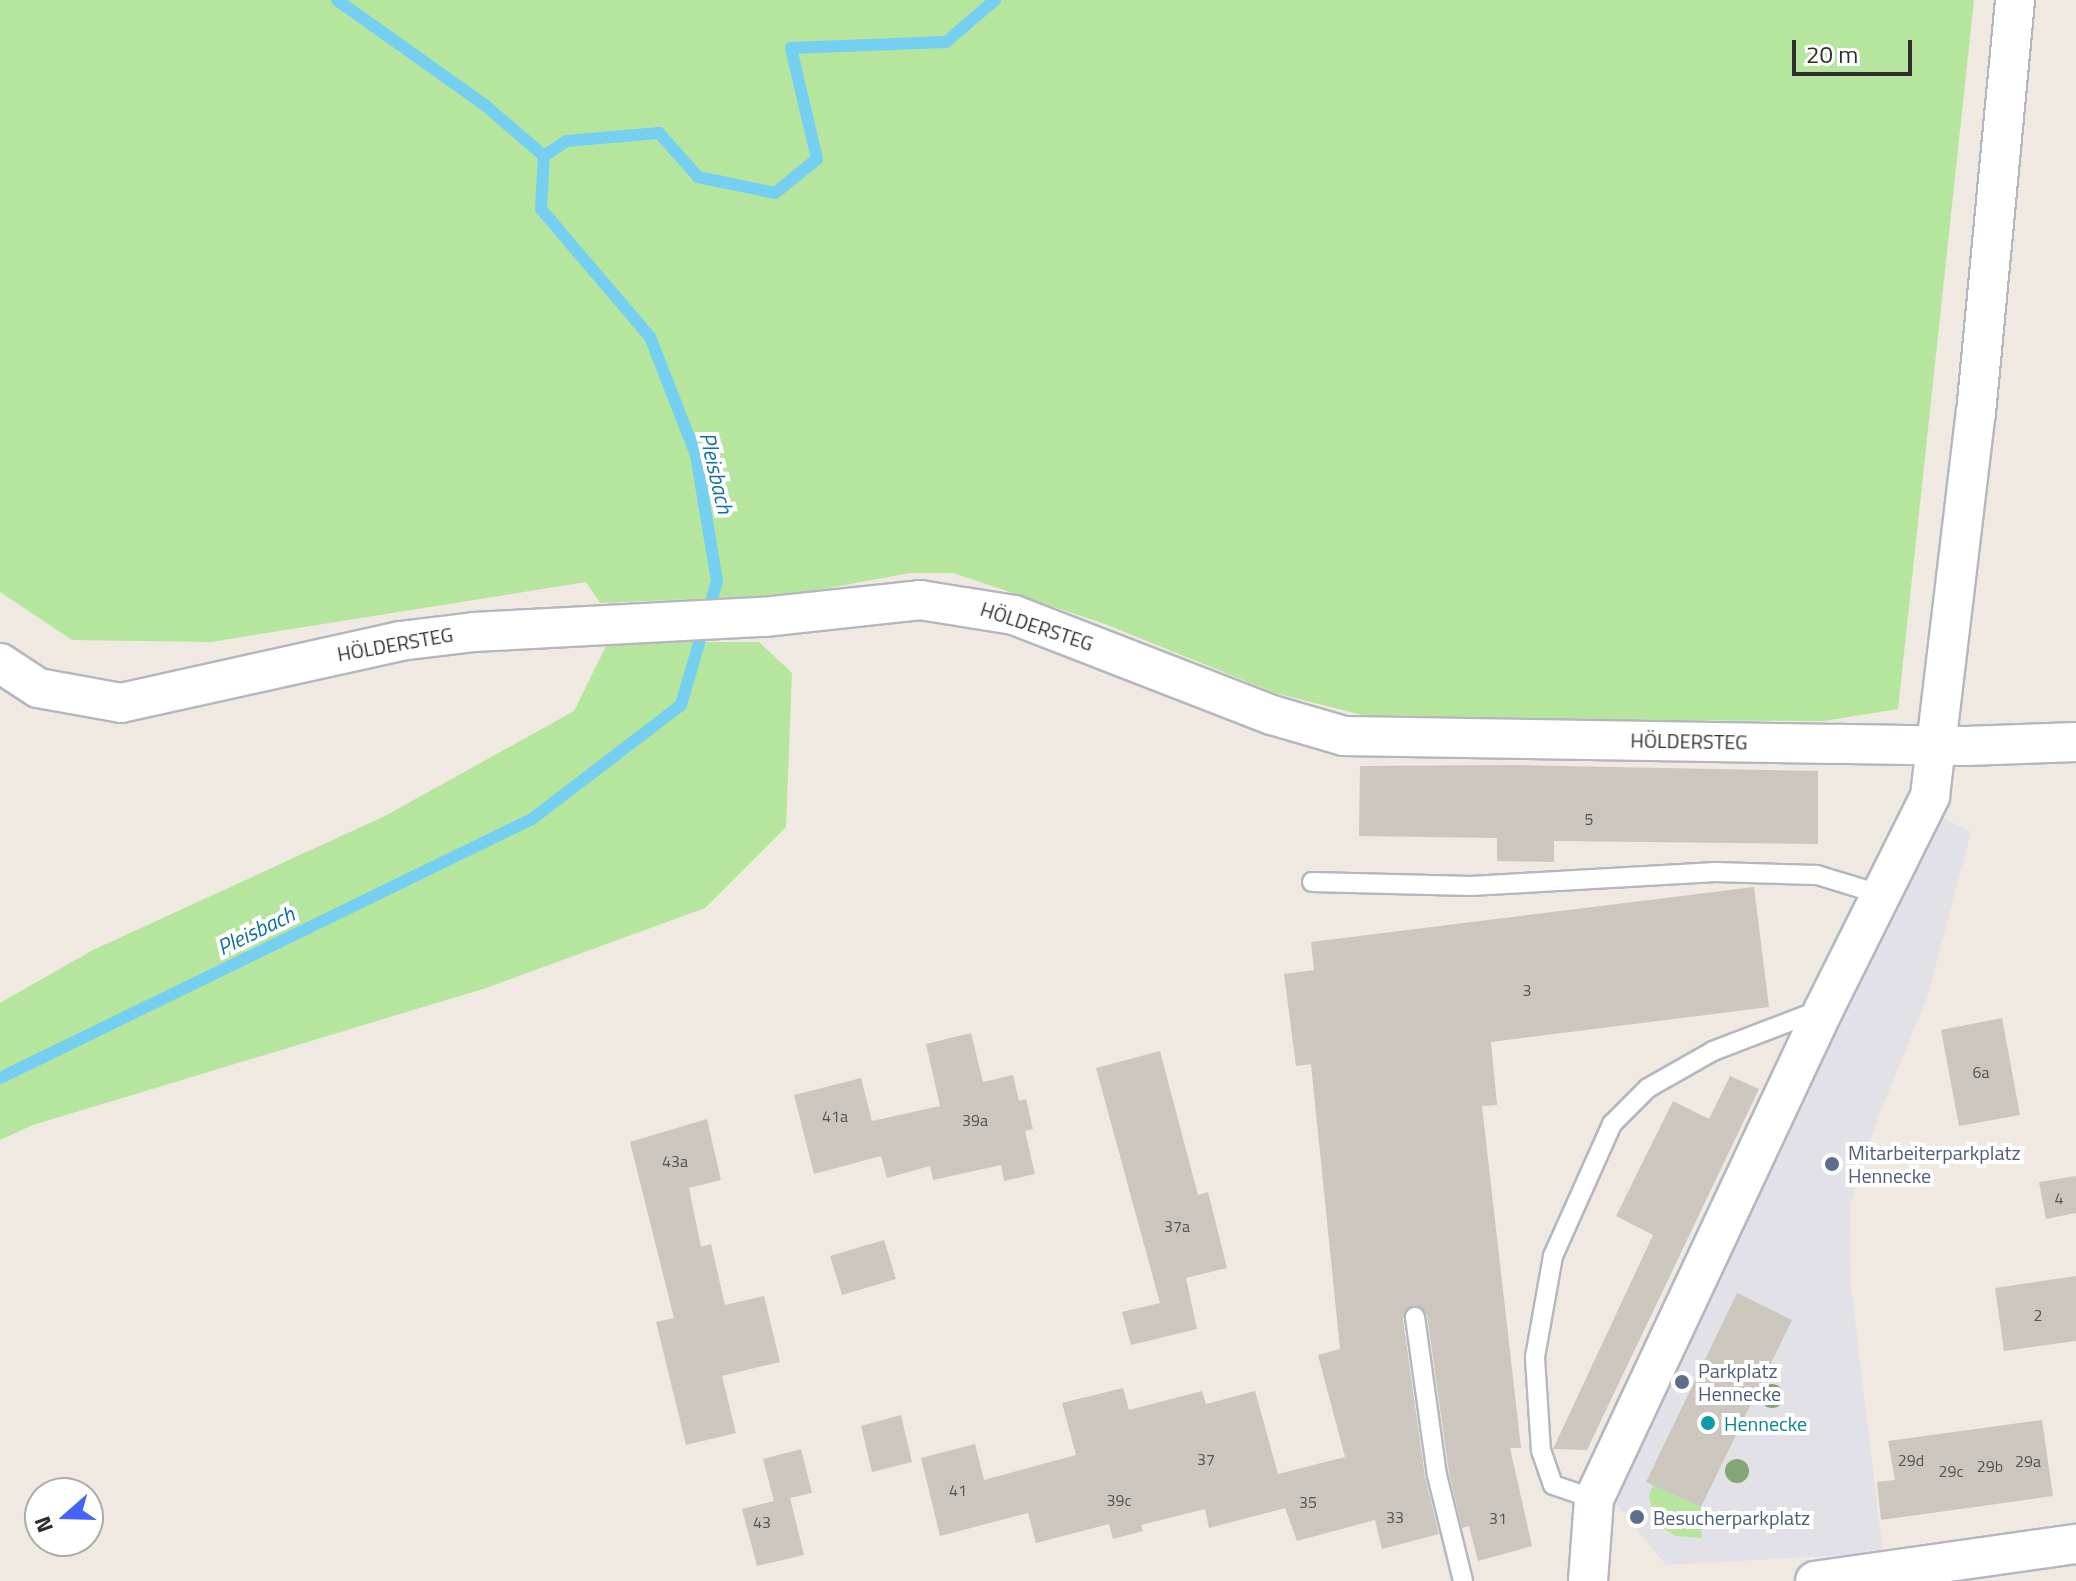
<!DOCTYPE html>
<html>
<head>
<meta charset="utf-8">
<style>
	body { margin:0 }
	#map { position:relative; width:2076px; height:1581px; overflow:hidden; background:#efe9e1; font-family:"Titillium Web",sans-serif }
	div>[style] { position:absolute }
	[style*='--x'] { left:calc(var(--x)*1px); top:calc(var(--y)*1px); width:calc(var(--w)*1px); rotate:calc(var(--a)*1deg) }
	.industrial>* { inset:0; background:#e3e1e8 }
	.green>* { inset:0; background:#b6e59e }
	.stream>* { height:12px; margin:-6px; padding:0 6px; transform-origin:6px; border-radius:6px; background:#75cff0 }
	.building>* { inset:0; background:#cbc7bf }
	.roads { filter:drop-shadow(2px 0 #b4b7c1) drop-shadow(-2px 0 #b4b7c1) drop-shadow(0 2px #b4b7c1) drop-shadow(0 -2px #b4b7c1) }
	.lane>* { height:18px; margin:-9px; padding:0 9px; transform-origin:9px; border-radius:9px; background:#fff }
	.street>* { height:38px; margin:-19px; padding:0 19px; transform-origin:19px; border-radius:19px; background:#fff }
	.trees>* { width:24px; height:24px; margin:-12px; border-radius:50%; background:#84a574 }
	.dots>* { width:22px; height:22px; translate:-50% -50%; box-sizing:border-box; border:4px solid #fff; border-radius:50% }
	span { translate:-50% -50%; white-space:nowrap; text-align:center; line-height:1.15; -webkit-text-stroke:8px #fff; paint-order:stroke }
	.number-label { font-size:16px; color:#555452 }
	.number-label span { -webkit-text-stroke-width:0 }
	.street-label { font-size:20px; color:#2e2e2e }
	.service-label { font-size:20px; color:#4e5e75 }
	.left { translate:0 -50%; text-align:left }
	.culture-label { font-size:20px; color:#0d838f }
	.water-label { font-size:22px; color:#0d6fa3; font-style:italic }
	.north { position:absolute; left:24px; top:1477px; width:80px; height:80px; box-sizing:border-box; background:#fff; border:2px solid #ababab; border-radius:50%; rotate:250deg; font-size:22px; font-weight:700; line-height:32px; text-align:center; color:#2e2e2e }
	.north::after { content:''; display:block; margin:auto; width:28px; height:36px; background:#4264fb; clip-path:polygon(50% 0,100% 100%,50% 72%,0 100%) }
	.scale { position:absolute; left:1792px; top:40px; width:120px; height:36px; box-sizing:border-box; border:4px solid #2e2e2e; border-top:0; padding-left:10px; font-size:24px; line-height:28px; white-space:nowrap; color:#2e2e2e; -webkit-text-stroke:6px #fff; paint-order:stroke }
</style>
</head>
<body>
<div id="map">
	<div class="industrial">
		<div style="clip-path:polygon(1939px 816px,1971px 832px,1928px 995px,1878px 1117px,1850px 1206px,1851px 1286px,1883px 1553px,1666px 1565px,1615px 1503px,1619px 1480px)"></div>
	</div>
	<div class="green">
		<div style="clip-path:polygon(0 0,1974px 0,1898px 709px,1824px 721px,1378px 719px,1275px 693px,1105px 624px,953px 573px,910px 573px,790px 595px,600px 603px,586px 582px,211px 642px,72px 640px,0 592px)"></div>
		<div style="clip-path:polygon(608px 642px,759px 642px,792px 673px,786px 827px,705px 908px,486px 988px,33px 1125px,0 1140px,0 1003px,93px 950px,385px 816px,574px 711px)"></div>
		<div style="clip-path:polygon(1653px 1485px,1701px 1507px,1702px 1538px,1675px 1536px,1654px 1522px,1649px 1495px)"></div>
	</div>
	<div class="stream">
		<div style="--x:337;--y:0;--w:183;--a:35.4"></div>
		<div style="--x:486;--y:106;--w:77;--a:40.8"></div>
		<div style="--x:0;--y:1078;--w:592;--a:-25.96"></div>
		<div style="--x:532;--y:819;--w:188;--a:-37.4"></div>
		<div style="--x:681;--y:705;--w:129;--a:-73.8"></div>
		<div style="--x:717;--y:581;--w:128;--a:-99.5"></div>
		<div style="--x:696;--y:455;--w:127;--a:-111.3"></div>
		<div style="--x:650;--y:337;--w:168;--a:-130.4"></div>
		<div style="--x:541;--y:209;--w:53;--a:-86.8"></div>
		<div style="--x:544;--y:156;--w:27;--a:-34"></div>
		<div style="--x:566;--y:141;--w:93;--a:-4.9"></div>
		<div style="--x:659;--y:133;--w:59;--a:48.4"></div>
		<div style="--x:698;--y:177;--w:79;--a:11.7"></div>
		<div style="--x:775;--y:193;--w:54;--a:-39"></div>
		<div style="--x:817;--y:159;--w:114;--a:-103.2"></div>
		<div style="--x:791;--y:48;--w:155;--a:-2.2"></div>
		<div style="--x:946;--y:42;--w:65;--a:-40.6"></div>
	</div>
	<div class="building">
		<div style="clip-path:polygon(1517px 765px,1818px 771px,1818px 844px,1554px 841px,1554px 862px,1497px 861px,1497px 838px,1359px 836px,1360px 766px)"></div>
		<div style="clip-path:polygon(1754px 887px,1769px 1007px,1491px 1042px,1497px 1105px,1482px 1106px,1521px 1448px,1510px 1448px,1532px 1546px,1478px 1561px,1469px 1526px,1462px 1528px,1449px 1473px,1427px 1315px,1414px 1305px,1403px 1319px,1425px 1477px,1439px 1534px,1382px 1549px,1375px 1520px,1297px 1541px,1285px 1508px,1209px 1528px,1205px 1509px,1141px 1525px,1143px 1531px,1113px 1539px,1109px 1524px,1036px 1543px,1028px 1513px,940px 1536px,921px 1458px,975px 1444px,984px 1480px,1076px 1455px,1062px 1403px,1123px 1388px,1129px 1410px,1202px 1391px,1206px 1404px,1255px 1391px,1278px 1474px,1345px 1457px,1318px 1355px,1340px 1349px,1311px 1064px,1296px 1066px,1284px 974px,1314px 970px,1311px 942px)"></div>
		<div style="clip-path:polygon(2002px 1018px,2020px 1115px,1959px 1126px,1941px 1030px)"></div>
		<div style="clip-path:polygon(971px 1033px,983px 1082px,1013px 1075px,1019px 1101px,1026px 1099px,1033px 1129px,1025px 1131px,1035px 1174px,1004px 1181px,1001px 1165px,933px 1180px,930px 1166px,887px 1178px,881px 1156px,814px 1174px,794px 1095px,861px 1078px,872px 1121px,940px 1106px,926px 1044px)"></div>
		<div style="clip-path:polygon(1160px 1051px,1198px 1195px,1208px 1192px,1227px 1268px,1186px 1278px,1197px 1329px,1131px 1345px,1122px 1312px,1160px 1303px,1096px 1068px)"></div>
		<div style="clip-path:polygon(1730px 1076px,1759px 1089px,1587px 1450px,1553px 1449px,1653px 1235px,1616px 1216px,1673px 1101px,1709px 1119px)"></div>
		<div style="clip-path:polygon(707px 1119px,721px 1180px,689px 1188px,701px 1247px,711px 1244px,725px 1305px,764px 1296px,780px 1362px,722px 1376px,736px 1433px,686px 1445px,656px 1322px,674px 1318px,630px 1142px)"></div>
		<div style="clip-path:polygon(2076px 1176px,2076px 1213px,2046px 1219px,2039px 1182px)"></div>
		<div style="clip-path:polygon(884px 1240px,896px 1279px,842px 1295px,830px 1256px)"></div>
		<div style="clip-path:polygon(2076px 1276px,2076px 1341px,2004px 1351px,1995px 1288px)"></div>
		<div style="clip-path:polygon(1737px 1293px,1792px 1320px,1701px 1507px,1646px 1482px)"></div>
		<div style="clip-path:polygon(901px 1415px,912px 1462px,872px 1472px,861px 1426px)"></div>
		<div style="clip-path:polygon(2042px 1420px,2053px 1496px,1881px 1520px,1877px 1482px,1895px 1480px,1888px 1441px)"></div>
		<div style="clip-path:polygon(801px 1449px,812px 1493px,790px 1498px,804px 1555px,757px 1566px,742px 1509px,774px 1501px,763px 1459px)"></div>
	</div>
	<div class="roads">
		<div class="lane">
			<div style="--x:1312;--y:882;--w:159;--a:1.4"></div>
			<div style="--x:1471;--y:886;--w:245;--a:-3.3"></div>
			<div style="--x:1716;--y:872;--w:101;--a:1.7"></div>
			<div style="--x:1817;--y:875;--w:69;--a:16.9"></div>
			<div style="--x:1415;--y:1317;--w:160;--a:82.1"></div>
			<div style="--x:1437;--y:1475;--w:109;--a:76.2"></div>
			<div style="--x:1594;--y:1499;--w:43;--a:-161.1"></div>
			<div style="--x:1553;--y:1485;--w:36;--a:-109"></div>
			<div style="--x:1541;--y:1451;--w:94;--a:-93.7"></div>
			<div style="--x:1535;--y:1357;--w:103;--a:-79.9"></div>
			<div style="--x:1553;--y:1256;--w:145;--a:-65.9"></div>
			<div style="--x:1612;--y:1124;--w:51;--a:-45"></div>
			<div style="--x:1648;--y:1088;--w:75;--a:-29.6"></div>
			<div style="--x:1713;--y:1051;--w:115;--a:-21"></div>
		</div>
		<div class="street">
			<div style="--x:0;--y:663;--w:45;--a:33.3"></div>
			<div style="--x:38;--y:688;--w:84;--a:10.2"></div>
			<div style="--x:121;--y:703;--w:286;--a:-12.5"></div>
			<div style="--x:400;--y:641;--w:75;--a:-6.9"></div>
			<div style="--x:474;--y:632;--w:290;--a:-3"></div>
			<div style="--x:764;--y:617;--w:157;--a:-6.2"></div>
			<div style="--x:920;--y:600;--w:95;--a:9.1"></div>
			<div style="--x:1014;--y:615;--w:277;--a:21.2"></div>
			<div style="--x:1272;--y:715;--w:75;--a:16.3"></div>
			<div style="--x:1344;--y:736;--w:622;--a:0.92"></div>
			<div style="--x:1966;--y:746;--w:110;--a:-2.1"></div>
			<div style="--x:1588;--y:1581;--w:82;--a:-85.8"></div>
			<div style="--x:1594;--y:1499;--w:541;--a:-64.86"></div>
			<div style="--x:1824;--y:1009;--w:238;--a:-63.5"></div>
			<div style="--x:1930;--y:796;--w:386;--a:-83.2"></div>
			<div style="--x:1976;--y:413;--w:415;--a:-84.6"></div>
			<div style="--x:1815;--y:1581;--w:264;--a:-8.1"></div>
		</div>
	</div>
	<div class="trees">
		<div style="left:1772px;top:1396px"></div>
		<div style="left:1737px;top:1471px"></div>
	</div>
	<div class="dots">
		<div style="left:1832px;top:1164px;background:#5c6f8a"></div>
		<div style="left:1682px;top:1382px;background:#5c6f8a"></div>
		<div style="left:1708px;top:1423px;background:#0f9aa8"></div>
		<div style="left:1637px;top:1517px;background:#5c6f8a"></div>
	</div>
	<div class="number-label">
		<span style="left:1589px;top:819px">5</span>
		<span style="left:1527px;top:990px">3</span>
		<span style="left:1981px;top:1072px">6a</span>
		<span style="left:835px;top:1116px">41a</span>
		<span style="left:975px;top:1120px">39a</span>
		<span style="left:675px;top:1161px">43a</span>
		<span style="left:2059px;top:1198px">4</span>
		<span style="left:1177px;top:1226px">37a</span>
		<span style="left:2038px;top:1315px">2</span>
		<span style="left:1206px;top:1459px">37</span>
		<span style="left:1911px;top:1460px">29d</span>
		<span style="left:2028px;top:1461px">29a</span>
		<span style="left:1990px;top:1466px">29b</span>
		<span style="left:1951px;top:1471px">29c</span>
		<span style="left:958px;top:1490px">41</span>
		<span style="left:1119px;top:1500px">39c</span>
		<span style="left:1308px;top:1502px">35</span>
		<span style="left:1395px;top:1517px">33</span>
		<span style="left:1498px;top:1518px">31</span>
		<span style="left:762px;top:1522px">43</span>
	</div>
	<div class="street-label">
		<span style="left:1037px;top:626px;rotate:18deg">HÖLDERSTEG</span>
		<span style="left:395px;top:644px;rotate:-10deg">HÖLDERSTEG</span>
		<span style="left:1689px;top:741px;rotate:1deg">HÖLDERSTEG</span>
	</div>
	<div class="service-label">
		<span class="left" style="left:1848px;top:1164px">Mitarbeiterparkplatz<br>Hennecke</span>
		<span class="left" style="left:1698px;top:1382px">Parkplatz<br>Hennecke</span>
		<span class="left" style="left:1653px;top:1517px">Besucherparkplatz</span>
	</div>
	<div class="culture-label">
		<span class="left" style="left:1724px;top:1423px">Hennecke</span>
	</div>
	<div class="water-label">
		<span style="left:716px;top:473px;rotate:77deg">Pleisbach</span>
		<span style="left:256px;top:931px;rotate:-26deg">Pleisbach</span>
	</div>
	<div class="north">N</div>
	<div class="scale">20 m</div>
</div>
</body>
</html>
